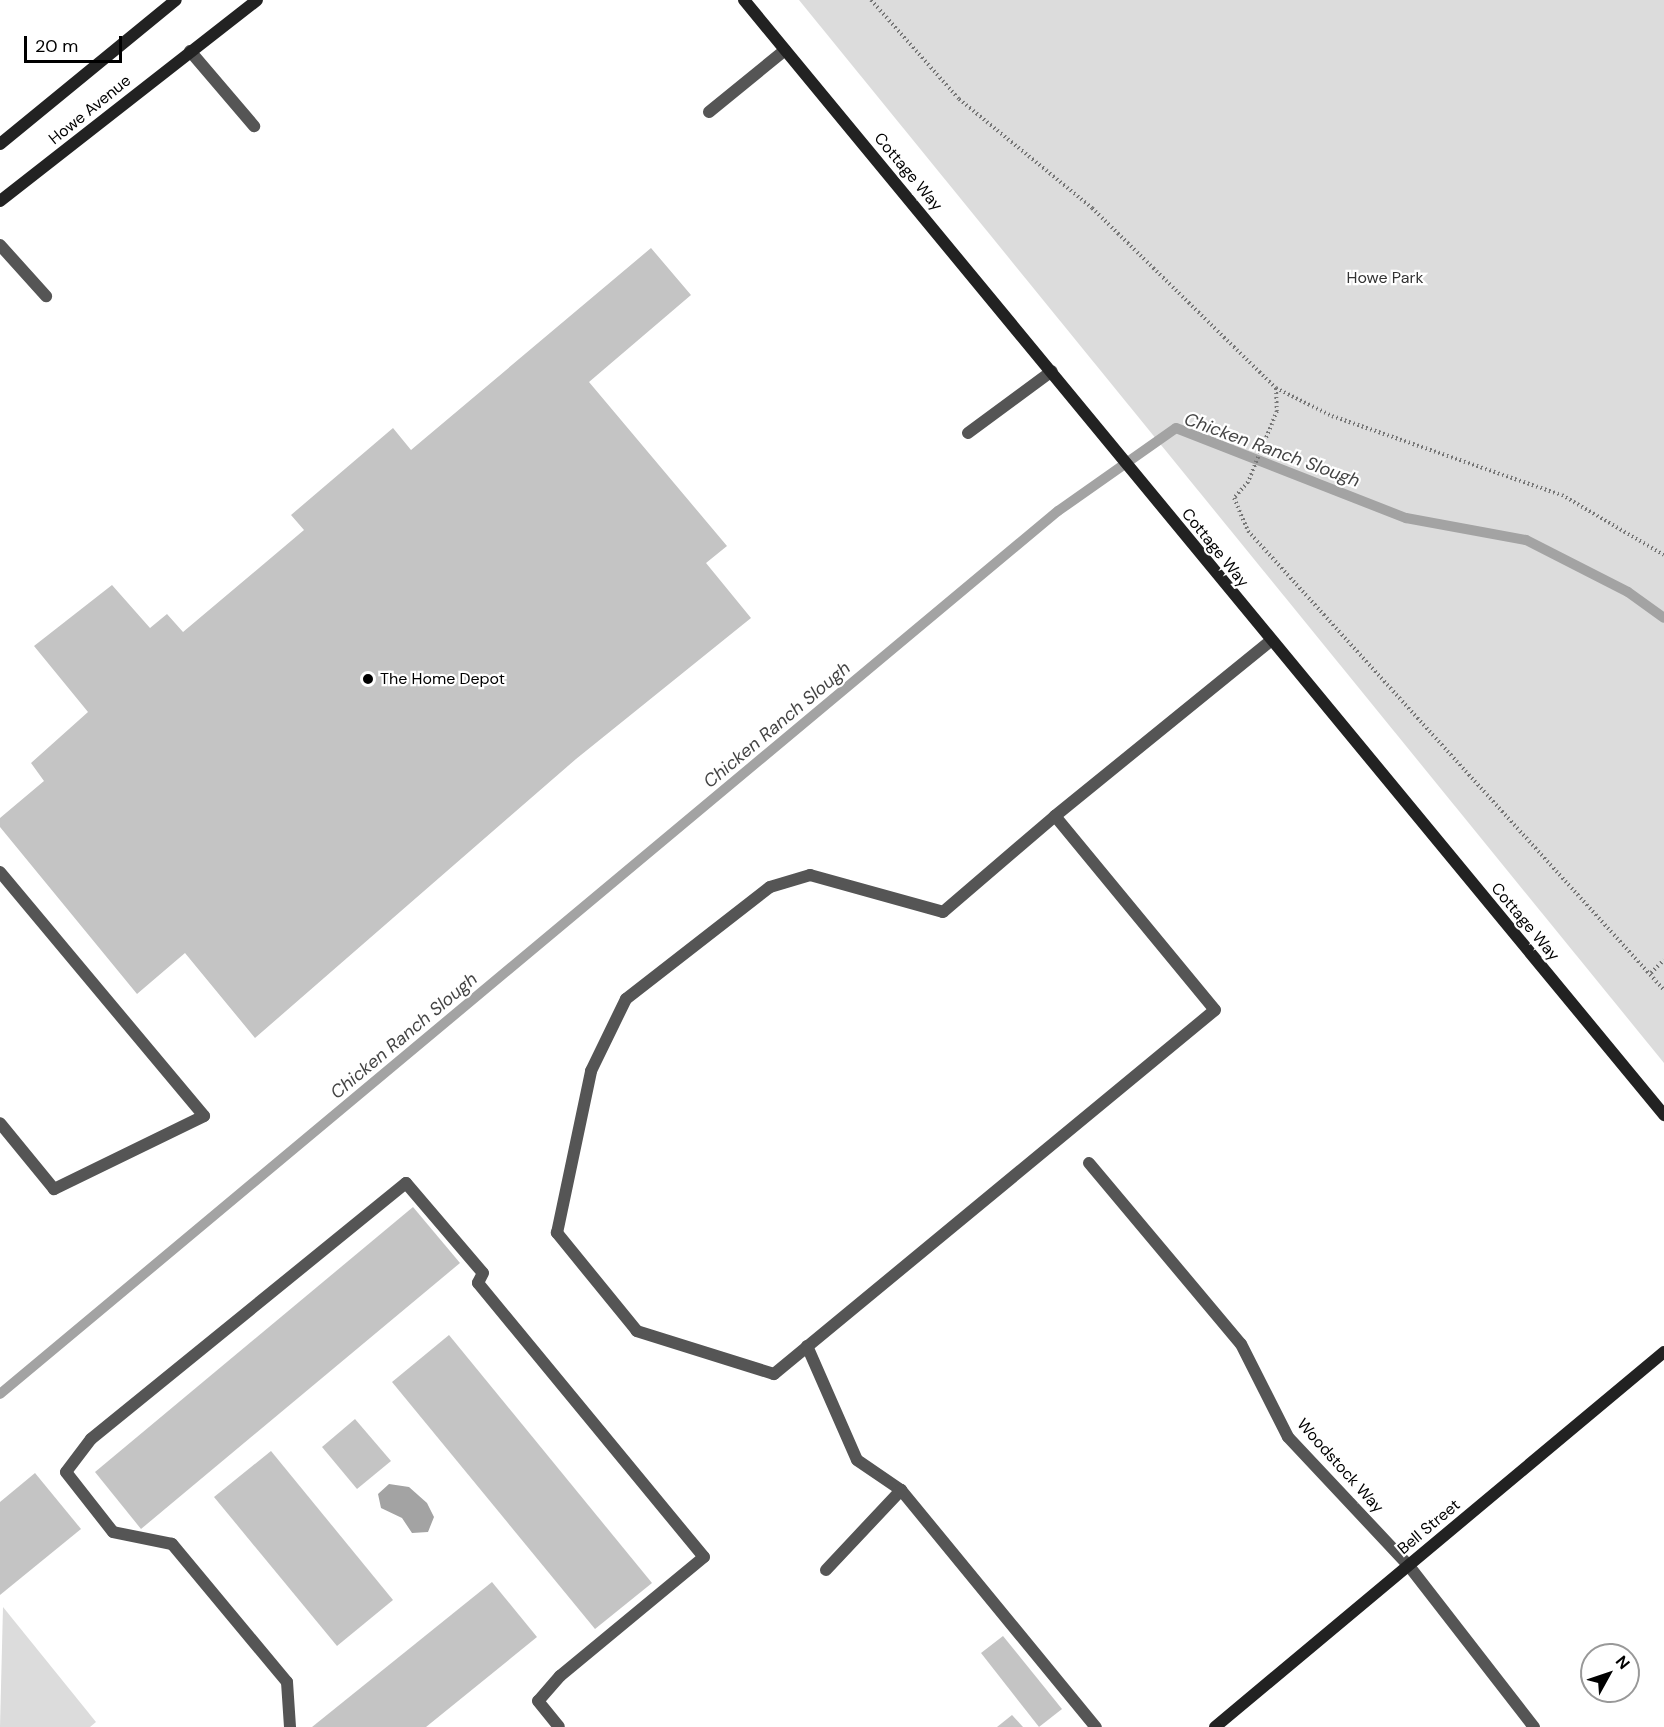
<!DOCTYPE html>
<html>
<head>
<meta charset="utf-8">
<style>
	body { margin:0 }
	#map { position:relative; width:1664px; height:1727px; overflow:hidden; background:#fff; font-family:"DM Sans",sans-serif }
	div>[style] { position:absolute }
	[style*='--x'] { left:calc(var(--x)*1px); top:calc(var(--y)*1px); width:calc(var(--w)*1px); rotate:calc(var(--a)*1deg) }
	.green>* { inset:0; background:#dcdcdc }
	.water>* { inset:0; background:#a3a3a3 }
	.stream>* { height:10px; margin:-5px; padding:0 5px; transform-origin:5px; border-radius:5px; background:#a3a3a3 }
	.building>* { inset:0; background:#c4c4c4 }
	.path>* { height:4px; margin-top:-2px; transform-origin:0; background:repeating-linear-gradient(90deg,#777 0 1.5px,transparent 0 4.5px) }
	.lane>* { height:12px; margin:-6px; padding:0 6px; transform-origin:6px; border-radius:6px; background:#555 }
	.street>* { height:12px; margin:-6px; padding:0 6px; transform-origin:6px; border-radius:6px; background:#555 }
	.secondary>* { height:12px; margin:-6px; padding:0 6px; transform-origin:6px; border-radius:6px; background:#222 }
	.dots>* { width:16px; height:16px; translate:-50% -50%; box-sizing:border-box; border:3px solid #fff; border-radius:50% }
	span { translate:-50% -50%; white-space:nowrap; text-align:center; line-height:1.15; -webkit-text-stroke:4.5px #fff; paint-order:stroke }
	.street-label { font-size:16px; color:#000 }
	.park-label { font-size:16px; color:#333 }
	.poi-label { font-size:16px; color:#000 }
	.left { translate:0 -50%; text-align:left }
	.water-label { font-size:18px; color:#444; font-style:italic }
	.north { position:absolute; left:1580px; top:1643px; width:60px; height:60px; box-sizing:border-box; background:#fff; border:2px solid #999; border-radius:50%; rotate:50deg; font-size:16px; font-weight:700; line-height:24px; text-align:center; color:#000 }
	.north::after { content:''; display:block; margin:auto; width:21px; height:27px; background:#000; clip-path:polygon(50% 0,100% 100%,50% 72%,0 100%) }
	.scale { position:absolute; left:24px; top:36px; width:98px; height:27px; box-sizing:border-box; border:3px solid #000; border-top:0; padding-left:8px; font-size:18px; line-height:21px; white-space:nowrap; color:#000; -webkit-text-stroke:4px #fff; paint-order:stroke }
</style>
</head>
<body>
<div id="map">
	<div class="green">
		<div style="clip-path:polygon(799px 0,1664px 0,1664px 1063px)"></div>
		<div style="clip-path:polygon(3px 1607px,96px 1722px,90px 1727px,0 1727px)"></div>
	</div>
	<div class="water">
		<div style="clip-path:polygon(389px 1484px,409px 1487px,427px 1503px,434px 1517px,428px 1532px,412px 1533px,402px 1518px,381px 1508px,378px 1494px)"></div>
	</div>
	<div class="stream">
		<div style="--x:0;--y:1394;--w:1378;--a:-39.85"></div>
		<div style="--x:1058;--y:511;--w:144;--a:-35.1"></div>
		<div style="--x:1176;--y:428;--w:247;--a:21.4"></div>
		<div style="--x:1406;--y:518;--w:122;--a:10.4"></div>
		<div style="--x:1526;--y:540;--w:114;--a:27"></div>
		<div style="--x:1628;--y:592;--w:44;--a:35.8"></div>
	</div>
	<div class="building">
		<div style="clip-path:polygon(651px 248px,691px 295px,589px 382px,727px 546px,706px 563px,751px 618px,576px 759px,255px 1038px,185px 953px,137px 994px,0 827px,0 818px,44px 781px,31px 763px,88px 712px,34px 646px,112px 585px,150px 628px,167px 614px,183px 632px,304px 530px,291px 515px,393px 428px,411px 450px)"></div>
		<div style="clip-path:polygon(413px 1207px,460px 1263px,141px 1529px,95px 1472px)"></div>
		<div style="clip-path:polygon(449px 1335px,652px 1583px,595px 1629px,392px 1382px)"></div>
		<div style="clip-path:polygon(355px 1419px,391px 1461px,357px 1489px,322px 1447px)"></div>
		<div style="clip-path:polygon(271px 1451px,393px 1600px,337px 1646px,214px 1497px)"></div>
		<div style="clip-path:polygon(35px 1473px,81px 1529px,0 1595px,0 1502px)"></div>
		<div style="clip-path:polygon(492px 1582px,537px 1637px,426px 1727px,312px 1727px)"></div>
		<div style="clip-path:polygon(1003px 1636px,1062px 1709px,1039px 1727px,981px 1653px)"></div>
		<div style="clip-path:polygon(1012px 1715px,1023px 1727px,997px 1727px)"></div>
	</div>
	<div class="path">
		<div style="--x:871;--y:0;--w:132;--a:48.4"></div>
		<div style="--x:959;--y:99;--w:172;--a:39.3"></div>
		<div style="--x:1092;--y:208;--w:257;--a:44.4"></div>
		<div style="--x:1276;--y:388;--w:63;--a:26.6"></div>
		<div style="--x:1332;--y:416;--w:243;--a:19"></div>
		<div style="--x:1562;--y:495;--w:118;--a:30.5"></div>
		<div style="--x:1276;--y:388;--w:23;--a:88"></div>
		<div style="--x:1277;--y:411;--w:77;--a:112.2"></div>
		<div style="--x:1248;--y:482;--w:21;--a:131"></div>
		<div style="--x:1234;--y:498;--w:36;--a:67"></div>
		<div style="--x:1248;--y:531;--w:619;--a:47.81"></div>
		<div style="--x:1651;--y:973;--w:18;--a:-45"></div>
	</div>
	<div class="lane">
		<div style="--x:190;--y:51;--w:99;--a:49.5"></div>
		<div style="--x:709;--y:112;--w:98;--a:-39.2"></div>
		<div style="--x:0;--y:245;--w:69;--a:48"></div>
		<div style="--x:968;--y:433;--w:104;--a:-36.4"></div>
		<div style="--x:1055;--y:816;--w:251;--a:50.5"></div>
		<div style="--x:1215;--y:1010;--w:572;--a:140.46"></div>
		<div style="--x:774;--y:1374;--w:144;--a:-162.6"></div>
		<div style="--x:637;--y:1331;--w:127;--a:-129.2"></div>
		<div style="--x:557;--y:1233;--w:166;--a:-78.1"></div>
		<div style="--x:591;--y:1071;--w:80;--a:-64.1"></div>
		<div style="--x:626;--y:999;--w:182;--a:-37.9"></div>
		<div style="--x:770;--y:887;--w:42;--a:-16.7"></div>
		<div style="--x:810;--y:875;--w:138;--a:15.5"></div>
		<div style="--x:943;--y:912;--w:148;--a:-40.6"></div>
		<div style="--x:1055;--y:816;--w:277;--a:-39.1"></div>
		<div style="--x:0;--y:872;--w:318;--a:50.1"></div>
		<div style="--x:204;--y:1116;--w:167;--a:154"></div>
		<div style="--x:54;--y:1189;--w:85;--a:-129.3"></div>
		<div style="--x:807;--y:1346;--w:124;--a:66.3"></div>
		<div style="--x:857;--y:1460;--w:53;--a:34.3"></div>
		<div style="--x:901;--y:1490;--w:307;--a:50.6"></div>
		<div style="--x:826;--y:1570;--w:110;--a:-46.8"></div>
	</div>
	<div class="street">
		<div style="--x:1089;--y:1163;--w:236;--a:50"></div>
		<div style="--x:1241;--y:1344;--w:104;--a:63.2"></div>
		<div style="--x:1288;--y:1437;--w:177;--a:46.8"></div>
		<div style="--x:1409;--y:1566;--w:204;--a:52.2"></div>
		<div style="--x:290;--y:1727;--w:45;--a:-93.8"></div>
		<div style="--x:287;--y:1682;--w:180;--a:-129.8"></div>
		<div style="--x:172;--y:1544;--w:60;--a:-168.5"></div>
		<div style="--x:113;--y:1532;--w:76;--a:-128.1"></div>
		<div style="--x:66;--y:1472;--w:41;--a:-52.9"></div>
		<div style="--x:91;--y:1439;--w:406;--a:-39.1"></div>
		<div style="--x:406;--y:1183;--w:118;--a:49.5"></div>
		<div style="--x:483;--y:1273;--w:11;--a:117"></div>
		<div style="--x:478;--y:1283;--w:355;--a:50.5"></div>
		<div style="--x:704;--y:1557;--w:187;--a:140.4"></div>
		<div style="--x:560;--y:1676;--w:33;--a:131"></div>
		<div style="--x:538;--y:1701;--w:33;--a:51"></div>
	</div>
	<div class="secondary">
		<div style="--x:744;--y:0;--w:1446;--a:50.47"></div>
		<div style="--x:0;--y:144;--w:227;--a:-39.3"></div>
		<div style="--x:0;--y:201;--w:326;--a:-38"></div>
		<div style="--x:1215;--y:1727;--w:585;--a:-39.87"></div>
	</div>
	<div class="dots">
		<div style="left:368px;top:679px;background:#000"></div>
	</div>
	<div class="street-label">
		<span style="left:90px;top:110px;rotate:-39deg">Howe Avenue</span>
		<span style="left:908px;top:172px;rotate:50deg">Cottage Way</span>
		<span style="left:1215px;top:548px;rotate:51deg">Cottage Way</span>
		<span style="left:1525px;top:922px;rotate:50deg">Cottage Way</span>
		<span style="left:1340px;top:1466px;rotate:48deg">Woodstock Way</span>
		<span style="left:1429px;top:1527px;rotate:-40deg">Bell Street</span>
	</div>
	<div class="park-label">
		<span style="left:1385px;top:278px">Howe Park</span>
	</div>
	<div class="poi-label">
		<span class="left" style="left:380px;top:679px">The Home Depot</span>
	</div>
	<div class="water-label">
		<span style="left:1272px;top:450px;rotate:20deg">Chicken Ranch Slough</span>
		<span style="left:777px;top:725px;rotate:-40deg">Chicken Ranch Slough</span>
		<span style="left:404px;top:1036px;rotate:-40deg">Chicken Ranch Slough</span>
	</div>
	<div class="north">N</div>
	<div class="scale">20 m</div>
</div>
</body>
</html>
